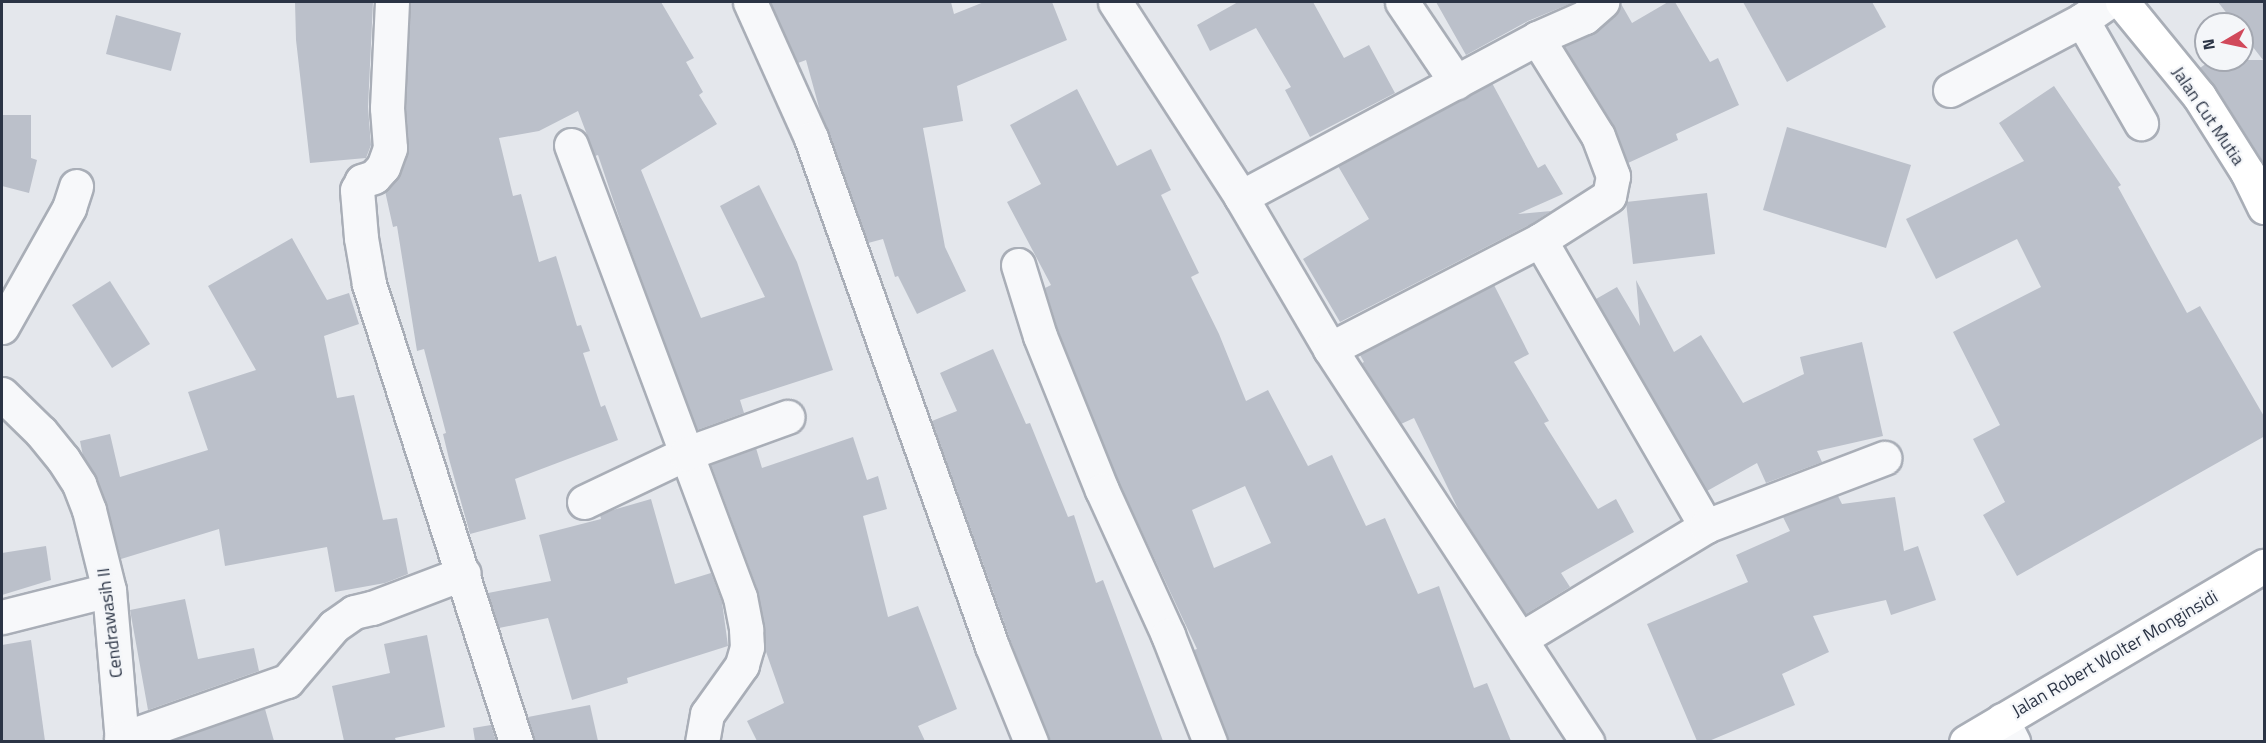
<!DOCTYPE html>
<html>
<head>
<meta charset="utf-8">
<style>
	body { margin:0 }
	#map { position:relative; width:2266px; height:743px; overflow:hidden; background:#e4e7ec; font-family:"Titillium Web",sans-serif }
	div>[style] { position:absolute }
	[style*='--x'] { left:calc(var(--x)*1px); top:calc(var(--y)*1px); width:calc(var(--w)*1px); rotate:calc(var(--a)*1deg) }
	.building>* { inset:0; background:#bbc0ca }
	.roads { filter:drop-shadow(2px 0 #a9aeb7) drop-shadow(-2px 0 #a9aeb7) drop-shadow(0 2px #a9aeb7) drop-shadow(0 -2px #a9aeb7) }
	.minor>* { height:33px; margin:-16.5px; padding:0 16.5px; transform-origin:16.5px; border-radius:16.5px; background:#f7f8fa }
	.major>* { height:33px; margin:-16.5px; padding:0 16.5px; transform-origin:16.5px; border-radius:16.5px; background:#fff }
	.highway>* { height:33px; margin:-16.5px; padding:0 16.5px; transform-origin:16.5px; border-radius:16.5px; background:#fff }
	span { translate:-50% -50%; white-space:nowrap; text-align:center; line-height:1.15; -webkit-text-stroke:4.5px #f4f6f9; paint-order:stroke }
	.street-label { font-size:18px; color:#2b3445 }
	.frame { position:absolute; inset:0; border:3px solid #2b3445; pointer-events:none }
	.north { position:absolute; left:2194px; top:12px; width:60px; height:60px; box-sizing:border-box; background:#f4f6f9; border:2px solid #a4a8b1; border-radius:50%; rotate:261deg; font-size:16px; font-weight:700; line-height:24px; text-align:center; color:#2b3445 }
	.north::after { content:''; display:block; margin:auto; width:21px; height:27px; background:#d1495b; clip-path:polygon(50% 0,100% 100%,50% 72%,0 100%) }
</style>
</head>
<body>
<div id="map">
	<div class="building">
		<div style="clip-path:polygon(295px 2px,373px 2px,368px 107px,371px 145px,366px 158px,310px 163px,296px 40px)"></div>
		<div style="clip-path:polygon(411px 2px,661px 2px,694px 58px,686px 62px,703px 92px,699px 95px,717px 124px,641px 170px,701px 318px,765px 297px,720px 206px,759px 185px,797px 262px,833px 370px,740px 400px,744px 413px,697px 430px,624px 232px,598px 155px,595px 156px,578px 111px,539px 131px,499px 138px,513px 196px,521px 194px,539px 262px,556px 256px,577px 326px,581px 325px,590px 351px,583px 353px,601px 407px,605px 405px,618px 440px,515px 479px,526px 519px,470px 534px,449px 459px,443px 434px,446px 433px,424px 349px,417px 351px,397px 226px,393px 227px,385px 191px,400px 174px,409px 147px,406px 108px)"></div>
		<div style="clip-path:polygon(770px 2px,951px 2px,954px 14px,984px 2px,1052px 2px,1067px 40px,957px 86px,963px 121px,923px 128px,945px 247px,966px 291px,917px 314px,898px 276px,895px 277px,883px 239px,868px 243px,820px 111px,806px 60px,798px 63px)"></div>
		<div style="clip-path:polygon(1238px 2px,1313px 2px,1344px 58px,1369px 45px,1395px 93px,1310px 137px,1285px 90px,1291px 87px,1256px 28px,1210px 51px,1197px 25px)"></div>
		<div style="clip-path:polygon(1436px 2px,1574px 2px,1528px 21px,1466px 55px)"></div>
		<div style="clip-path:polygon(1620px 2px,1632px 23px,1668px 2px,1675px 2px,1710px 62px,1718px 58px,1739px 105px,1676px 134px,1678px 140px,1628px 163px,1614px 126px,1564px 46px,1597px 31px,1615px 16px)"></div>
		<div style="clip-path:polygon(1743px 2px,1872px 2px,1886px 27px,1787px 82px)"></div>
		<div style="clip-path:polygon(2218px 2px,2265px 2px,2265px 165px,2215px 86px,2200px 68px,2211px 60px,2263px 60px,2242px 33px,2242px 24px,2235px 24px)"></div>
		<div style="clip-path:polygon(116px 15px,181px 33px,171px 71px,106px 54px)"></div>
		<div style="clip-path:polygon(1492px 83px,1538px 168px,1545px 164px,1563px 194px,1518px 214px,1551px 211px,1531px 224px,1340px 322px,1303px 259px,1369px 219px,1338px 166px)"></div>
		<div style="clip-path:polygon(2054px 86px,2121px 185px,2118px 187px,2187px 313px,2200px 306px,2265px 418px,2265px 436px,2017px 576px,1983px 515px,2005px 502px,1973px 439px,2000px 425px,1953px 332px,2041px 287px,2017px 239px,1936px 279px,1906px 219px,2024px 161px,1999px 123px)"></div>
		<div style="clip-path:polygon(evenodd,1077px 89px,1117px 166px,1151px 149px,1171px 190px,1161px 195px,1199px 273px,1191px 277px,1219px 334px,1246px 401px,1268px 390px,1308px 466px,1332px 455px,1366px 526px,1385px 518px,1418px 594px,1439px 586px,1474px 688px,1487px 683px,1511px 741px,1228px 741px,1194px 650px,1197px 649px,1119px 483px,1058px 330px,1045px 288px,1051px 285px,1007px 202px,1041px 184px,1010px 125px,1077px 89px,1245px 486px,1271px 543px,1214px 568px,1192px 510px,1245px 486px)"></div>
		<div style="clip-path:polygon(2px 115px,31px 115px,31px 158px,37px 160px,29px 193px,2px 186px)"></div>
		<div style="clip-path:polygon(1787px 127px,1911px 165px,1886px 248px,1763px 210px)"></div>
		<div style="clip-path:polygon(1707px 193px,1715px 254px,1633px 264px,1626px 202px)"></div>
		<div style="clip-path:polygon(292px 238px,327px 300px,349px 293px,359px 324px,324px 336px,337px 398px,354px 395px,383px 520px,397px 518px,408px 574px,385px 583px,335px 592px,327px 547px,225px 566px,219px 529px,121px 559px,106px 503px,96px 477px,83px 456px,80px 441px,110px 434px,120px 477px,208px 450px,188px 392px,256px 370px,208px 286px)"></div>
		<div style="clip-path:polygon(1636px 280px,1674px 352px,1701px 335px,1743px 403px,1804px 374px,1800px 357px,1862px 342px,1883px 436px,1817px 451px,1822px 462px,1766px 483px,1757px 463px,1707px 491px,1596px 299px,1617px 287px,1640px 326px)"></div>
		<div style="clip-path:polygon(110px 281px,150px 344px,112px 368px,72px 305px)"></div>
		<div style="clip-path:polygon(1494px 285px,1529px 354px,1514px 362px,1549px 421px,1544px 423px,1598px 509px,1616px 499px,1634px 532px,1561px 573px,1570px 587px,1526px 614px,1460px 513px,1414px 418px,1401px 424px,1362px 363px,1364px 362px,1360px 355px)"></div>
		<div style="clip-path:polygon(993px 349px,1026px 424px,1030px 423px,1068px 517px,1074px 515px,1096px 583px,1103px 580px,1163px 741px,1049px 741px,1010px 639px,932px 421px,957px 411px,940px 373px)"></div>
		<div style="clip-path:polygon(853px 437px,867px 480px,878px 476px,887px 509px,863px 516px,888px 617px,918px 606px,957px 709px,918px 726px,925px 741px,757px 741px,747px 721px,784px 703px,765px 649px,764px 626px,758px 591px,711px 465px,756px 448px,762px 468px)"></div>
		<div style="clip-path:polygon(1838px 496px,1842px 504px,1895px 497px,1904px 551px,1918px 546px,1936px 600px,1891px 615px,1886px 600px,1813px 616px,1829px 652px,1782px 674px,1795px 705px,1709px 741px,1697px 741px,1647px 624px,1748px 582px,1736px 555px,1790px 531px,1783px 517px)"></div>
		<div style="clip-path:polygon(651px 499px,675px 584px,711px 573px,722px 602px,728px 646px,627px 678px,628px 683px,572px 700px,548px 618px,499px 628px,488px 593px,551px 581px,539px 535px,601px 519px,600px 515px,606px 512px)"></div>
		<div style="clip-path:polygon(46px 546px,51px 580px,2px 595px,2px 553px)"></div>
		<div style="clip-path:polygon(185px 599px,198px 659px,254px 648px,259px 671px,148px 710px,130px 610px)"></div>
		<div style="clip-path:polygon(427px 635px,445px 727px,395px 738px,396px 741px,344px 741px,332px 686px,390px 673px,384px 644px)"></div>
		<div style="clip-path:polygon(31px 640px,45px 741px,2px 741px,2px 645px)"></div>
		<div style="clip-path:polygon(590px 705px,598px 741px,534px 741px,528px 717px)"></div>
		<div style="clip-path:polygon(265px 709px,274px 741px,171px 741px)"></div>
		<div style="clip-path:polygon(491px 725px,496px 741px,475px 741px,473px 728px)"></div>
	</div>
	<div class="roads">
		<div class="minor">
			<div style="--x:392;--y:2;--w:106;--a:92.7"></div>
			<div style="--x:387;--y:108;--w:40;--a:85.7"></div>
			<div style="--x:390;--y:148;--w:20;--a:110"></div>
			<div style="--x:383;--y:167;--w:13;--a:132"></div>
			<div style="--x:374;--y:177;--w:13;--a:162"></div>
			<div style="--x:362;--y:181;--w:10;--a:119"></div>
			<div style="--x:357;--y:190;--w:48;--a:85.2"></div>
			<div style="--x:361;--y:238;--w:47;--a:80.1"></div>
			<div style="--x:369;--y:284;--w:481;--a:72.2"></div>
			<div style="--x:750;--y:2;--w:149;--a:65.8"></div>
			<div style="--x:811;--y:138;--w:539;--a:70.39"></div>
			<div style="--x:992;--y:646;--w:104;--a:67.9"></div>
			<div style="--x:1115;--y:2;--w:232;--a:57.1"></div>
			<div style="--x:1241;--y:197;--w:176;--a:59.6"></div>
			<div style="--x:1330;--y:349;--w:470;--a:56.8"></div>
			<div style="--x:1402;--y:2;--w:97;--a:56"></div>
			<div style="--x:2082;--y:20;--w:119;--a:60.2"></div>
			<div style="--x:1537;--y:38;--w:115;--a:58.1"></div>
			<div style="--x:1598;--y:136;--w:43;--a:69.4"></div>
			<div style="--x:1613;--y:176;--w:20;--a:101"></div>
			<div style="--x:1609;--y:196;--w:82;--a:147.5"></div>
			<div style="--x:1950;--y:90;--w:149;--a:-27.9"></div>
			<div style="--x:2082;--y:20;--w:32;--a:-35"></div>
			<div style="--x:571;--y:145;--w:483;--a:69.5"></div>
			<div style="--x:740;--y:597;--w:33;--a:79"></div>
			<div style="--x:746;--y:629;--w:18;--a:87"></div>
			<div style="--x:747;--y:647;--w:19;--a:106"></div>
			<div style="--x:742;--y:665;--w:60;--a:125.5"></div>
			<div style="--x:707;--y:714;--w:28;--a:100"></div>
			<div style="--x:1241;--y:197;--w:336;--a:-28.2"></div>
			<div style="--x:1537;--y:38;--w:52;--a:-23.6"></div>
			<div style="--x:1585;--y:17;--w:23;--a:-41"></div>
			<div style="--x:1018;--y:265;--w:74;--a:72.8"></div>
			<div style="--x:1040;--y:336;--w:166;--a:68.1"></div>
			<div style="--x:1102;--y:490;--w:159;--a:65.5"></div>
			<div style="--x:1168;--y:635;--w:115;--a:68.6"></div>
			<div style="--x:2;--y:327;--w:137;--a:-60.6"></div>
			<div style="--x:69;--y:208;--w:23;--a:-72"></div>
			<div style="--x:1330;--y:349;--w:237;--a:-27.4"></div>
			<div style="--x:1540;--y:240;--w:331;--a:59.9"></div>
			<div style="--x:2;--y:394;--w:54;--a:44.3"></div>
			<div style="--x:41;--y:432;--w:35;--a:51"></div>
			<div style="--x:63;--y:459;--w:30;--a:57"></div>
			<div style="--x:79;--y:484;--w:28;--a:69"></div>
			<div style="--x:89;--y:510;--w:82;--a:76"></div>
			<div style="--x:109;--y:590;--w:153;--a:85.1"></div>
			<div style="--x:584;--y:502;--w:112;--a:-25.4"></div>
			<div style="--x:685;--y:454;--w:109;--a:-19.9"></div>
			<div style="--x:2;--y:617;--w:110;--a:-14.2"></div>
			<div style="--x:1522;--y:638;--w:215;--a:-31.3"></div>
			<div style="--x:1706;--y:526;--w:191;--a:-20.9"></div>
			<div style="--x:2002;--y:720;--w:25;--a:63"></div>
			<div style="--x:121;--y:739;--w:176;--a:-19.3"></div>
			<div style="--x:287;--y:681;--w:72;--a:-49.5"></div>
			<div style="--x:334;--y:626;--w:24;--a:-35"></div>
			<div style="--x:354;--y:612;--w:18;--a:-13"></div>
			<div style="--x:372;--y:608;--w:98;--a:-20.8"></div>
		</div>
		<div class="major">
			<div style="--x:2122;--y:2;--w:122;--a:50.7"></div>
			<div style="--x:2199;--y:96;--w:90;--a:57.7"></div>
			<div style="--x:2247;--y:172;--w:39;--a:64"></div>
		</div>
		<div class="highway">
			<div style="--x:1966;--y:742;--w:346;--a:-30.6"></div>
		</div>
	</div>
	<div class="street-label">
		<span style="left:2208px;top:116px;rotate:56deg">Jalan Cut Mutia</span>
		<span style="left:110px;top:623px;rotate:-97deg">Cendrawasih II</span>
		<span style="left:2115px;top:654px;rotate:-30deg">Jalan Robert Wolter Monginsidi</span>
	</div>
	<div class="frame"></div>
	<div class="north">N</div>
</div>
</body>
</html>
